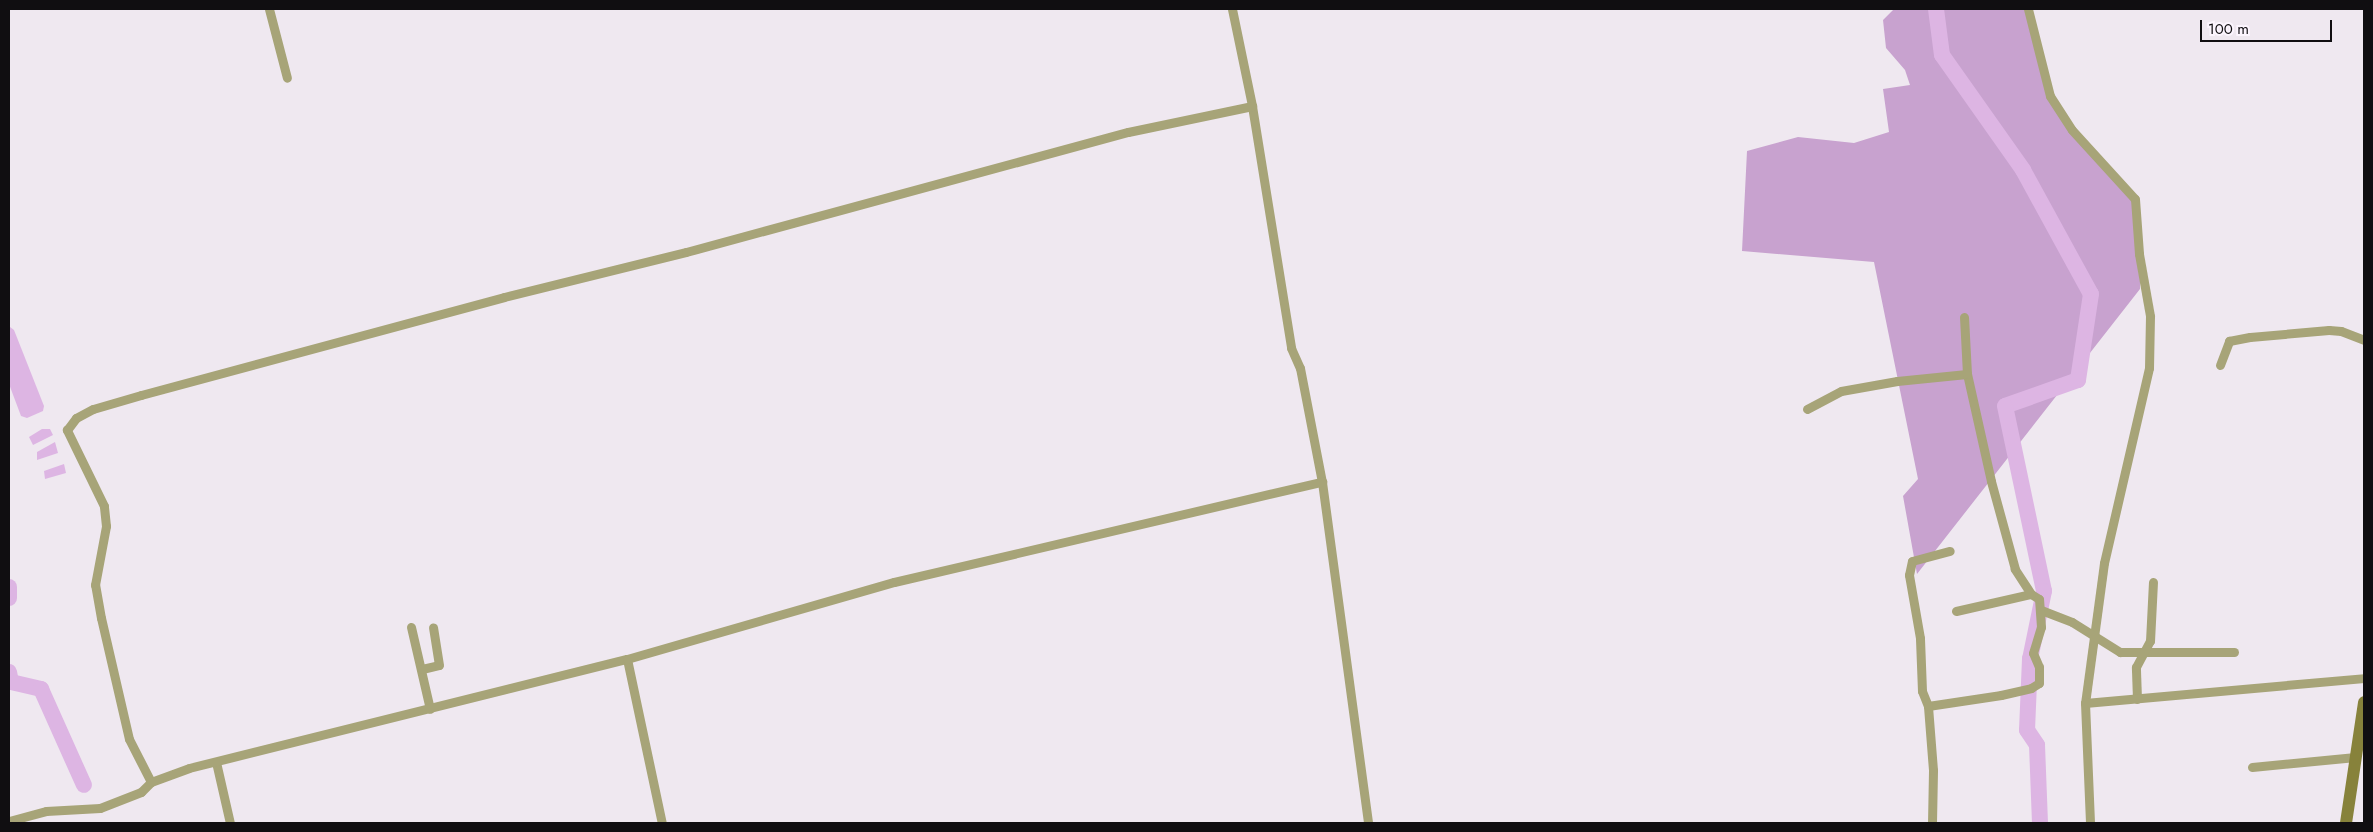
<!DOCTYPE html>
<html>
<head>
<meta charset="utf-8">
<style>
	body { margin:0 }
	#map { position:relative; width:2373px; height:832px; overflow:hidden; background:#efe8f0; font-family:Jost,sans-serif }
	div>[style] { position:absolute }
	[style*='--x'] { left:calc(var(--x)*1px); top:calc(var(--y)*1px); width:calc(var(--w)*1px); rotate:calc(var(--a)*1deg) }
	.forest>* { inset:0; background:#c8a2cf }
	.water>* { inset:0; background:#ddb5e3 }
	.river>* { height:16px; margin:-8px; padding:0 8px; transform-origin:8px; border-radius:8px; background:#ddb5e3 }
	.street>* { height:9px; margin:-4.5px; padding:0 4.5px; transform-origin:4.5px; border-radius:4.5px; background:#a7a478 }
	.secondary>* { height:12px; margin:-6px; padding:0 6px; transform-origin:6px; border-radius:6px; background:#87823b }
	span { translate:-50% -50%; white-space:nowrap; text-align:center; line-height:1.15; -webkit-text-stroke:4px #fcf5fe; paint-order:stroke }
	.frame { position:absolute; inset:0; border:10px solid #100e11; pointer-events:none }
	.scale { position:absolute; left:2200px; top:20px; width:132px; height:22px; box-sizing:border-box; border:2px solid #100e11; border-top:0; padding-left:6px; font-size:15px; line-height:18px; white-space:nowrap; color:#100e11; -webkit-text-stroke:4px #fcf5fe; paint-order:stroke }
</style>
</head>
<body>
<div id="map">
	<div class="forest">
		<div style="clip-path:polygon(1894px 9px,2025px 9px,2048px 97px,2132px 199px,2140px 276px,2140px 289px,1917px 574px,1903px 496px,1918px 479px,1874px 262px,1742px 251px,1747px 151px,1798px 137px,1854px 143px,1889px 132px,1883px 89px,1910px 85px,1905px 70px,1886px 48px,1883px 20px)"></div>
	</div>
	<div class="water">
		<div style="clip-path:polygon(10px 327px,14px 330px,44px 406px,43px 411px,27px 418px,21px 416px,9px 384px)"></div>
		<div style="clip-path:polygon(42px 429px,50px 429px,53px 435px,33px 445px,29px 437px)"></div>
		<div style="clip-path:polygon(55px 442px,58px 453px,37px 460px,37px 452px)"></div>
		<div style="clip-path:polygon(64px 464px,66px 473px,45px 479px,44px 471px)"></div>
	</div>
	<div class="river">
		<div style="--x:1936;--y:9;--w:46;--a:82.6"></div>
		<div style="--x:1942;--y:55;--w:141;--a:54.8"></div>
		<div style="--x:2023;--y:170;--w:141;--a:61.3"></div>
		<div style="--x:2091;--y:294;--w:87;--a:98.6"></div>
		<div style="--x:2078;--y:380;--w:77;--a:160.4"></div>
		<div style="--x:2005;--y:406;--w:189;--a:78.1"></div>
		<div style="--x:2044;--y:591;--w:69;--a:101.6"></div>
		<div style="--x:2030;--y:659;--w:71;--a:92.4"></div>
		<div style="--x:2027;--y:730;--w:18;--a:56"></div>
		<div style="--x:2037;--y:745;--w:78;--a:87.8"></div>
		<div style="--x:9;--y:587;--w:11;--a:90"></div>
		<div style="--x:9;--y:672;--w:10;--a:79"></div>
		<div style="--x:11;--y:682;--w:31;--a:13"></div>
		<div style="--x:41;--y:689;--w:105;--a:65.9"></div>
	</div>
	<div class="street">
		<div style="--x:269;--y:9;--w:71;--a:75.4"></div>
		<div style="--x:1232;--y:9;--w:99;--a:78.3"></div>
		<div style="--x:1252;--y:106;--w:245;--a:80.8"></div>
		<div style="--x:1291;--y:348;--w:22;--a:66"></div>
		<div style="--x:1300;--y:368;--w:116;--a:79.1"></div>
		<div style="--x:1322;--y:482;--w:344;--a:82.3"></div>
		<div style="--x:2028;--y:9;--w:90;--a:75.8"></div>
		<div style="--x:2050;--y:96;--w:40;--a:57.1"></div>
		<div style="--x:2072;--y:130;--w:93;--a:47.6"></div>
		<div style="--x:2135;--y:199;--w:55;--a:85.8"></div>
		<div style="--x:2139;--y:254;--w:63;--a:79.9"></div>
		<div style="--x:2150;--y:316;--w:52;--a:91.1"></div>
		<div style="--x:2149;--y:368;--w:200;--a:103"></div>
		<div style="--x:2104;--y:563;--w:141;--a:97.7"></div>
		<div style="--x:2085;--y:703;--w:120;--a:87.6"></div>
		<div style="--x:2220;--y:365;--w:26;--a:-69"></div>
		<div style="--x:2229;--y:341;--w:21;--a:-11"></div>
		<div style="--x:2250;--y:337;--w:79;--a:-5.1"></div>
		<div style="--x:2329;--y:330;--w:12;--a:5"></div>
		<div style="--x:2341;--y:331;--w:25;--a:21"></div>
		<div style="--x:1807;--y:409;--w:38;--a:-28"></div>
		<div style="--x:1841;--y:391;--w:57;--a:-10.1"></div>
		<div style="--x:1897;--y:381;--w:70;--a:-5.7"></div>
		<div style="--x:2041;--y:610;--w:33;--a:21"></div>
		<div style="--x:2072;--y:622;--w:57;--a:32"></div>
		<div style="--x:2120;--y:652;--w:114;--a:0"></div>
		<div style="--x:1956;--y:611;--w:77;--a:-12.8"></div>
		<div style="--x:411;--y:627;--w:84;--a:77"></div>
		<div style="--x:627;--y:659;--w:168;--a:78"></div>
		<div style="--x:422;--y:669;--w:17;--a:-13"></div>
		<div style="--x:439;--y:665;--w:38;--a:-99"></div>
		<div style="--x:2137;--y:699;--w:32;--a:-92"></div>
		<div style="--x:2136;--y:667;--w:30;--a:-62"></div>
		<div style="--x:2150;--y:641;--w:59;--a:-87.1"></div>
		<div style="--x:2085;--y:703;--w:280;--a:-5.1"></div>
		<div style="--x:1928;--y:706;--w:74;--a:-8.6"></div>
		<div style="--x:2001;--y:695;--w:31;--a:-13"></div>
		<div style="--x:2031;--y:688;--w:9;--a:-32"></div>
		<div style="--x:2039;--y:683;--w:16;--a:-90"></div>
		<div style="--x:2039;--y:667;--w:15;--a:-113"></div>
		<div style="--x:2033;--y:653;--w:27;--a:-73"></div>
		<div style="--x:2041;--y:627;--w:28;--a:-94"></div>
		<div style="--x:2039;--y:599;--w:9;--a:-148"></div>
		<div style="--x:2031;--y:594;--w:30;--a:-123"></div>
		<div style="--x:2015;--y:569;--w:91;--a:-105.3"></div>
		<div style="--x:1991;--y:481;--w:110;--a:-102.6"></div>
		<div style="--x:1967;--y:374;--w:57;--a:-93"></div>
		<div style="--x:216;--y:762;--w:63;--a:77.1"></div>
		<div style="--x:2252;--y:767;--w:104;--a:-5.5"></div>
		<div style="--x:151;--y:782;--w:48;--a:-117.1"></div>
		<div style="--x:129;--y:739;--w:124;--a:-103"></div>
		<div style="--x:101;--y:618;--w:34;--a:-100"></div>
		<div style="--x:95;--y:585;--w:60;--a:-79.4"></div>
		<div style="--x:106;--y:526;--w:20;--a:-96"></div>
		<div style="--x:104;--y:506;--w:85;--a:-116"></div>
		<div style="--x:67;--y:430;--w:15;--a:-53"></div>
		<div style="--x:76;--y:418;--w:19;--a:-28"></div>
		<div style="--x:93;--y:409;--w:50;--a:-16.3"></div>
		<div style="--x:141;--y:395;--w:376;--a:-15.1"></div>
		<div style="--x:504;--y:297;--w:187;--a:-13.9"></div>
		<div style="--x:686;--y:252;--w:458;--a:-15.2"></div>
		<div style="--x:1128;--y:132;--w:127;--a:-11.8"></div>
		<div style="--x:9;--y:821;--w:38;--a:-15"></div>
		<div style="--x:46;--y:811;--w:54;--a:-3.2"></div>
		<div style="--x:100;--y:808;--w:44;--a:-21.3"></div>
		<div style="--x:141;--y:792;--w:14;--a:-45"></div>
		<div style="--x:151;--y:782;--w:40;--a:-20.2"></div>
		<div style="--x:189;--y:768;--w:451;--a:-14"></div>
		<div style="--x:627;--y:659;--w:278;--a:-16.1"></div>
		<div style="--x:894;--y:582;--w:440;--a:-13.2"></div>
		<div style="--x:1932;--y:823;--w:53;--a:-88.9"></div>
		<div style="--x:1933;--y:770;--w:64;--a:-94.5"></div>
		<div style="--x:1928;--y:706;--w:16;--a:-112"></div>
		<div style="--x:1922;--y:691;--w:53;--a:-92.2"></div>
		<div style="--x:1920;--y:638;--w:64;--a:-99.9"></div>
		<div style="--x:1909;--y:575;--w:14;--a:-78"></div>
		<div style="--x:1912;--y:561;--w:39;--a:-15"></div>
	</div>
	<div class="secondary">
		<div style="--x:2346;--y:823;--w:122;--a:-81.5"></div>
	</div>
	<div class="frame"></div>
	<div class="scale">100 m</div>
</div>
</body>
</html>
